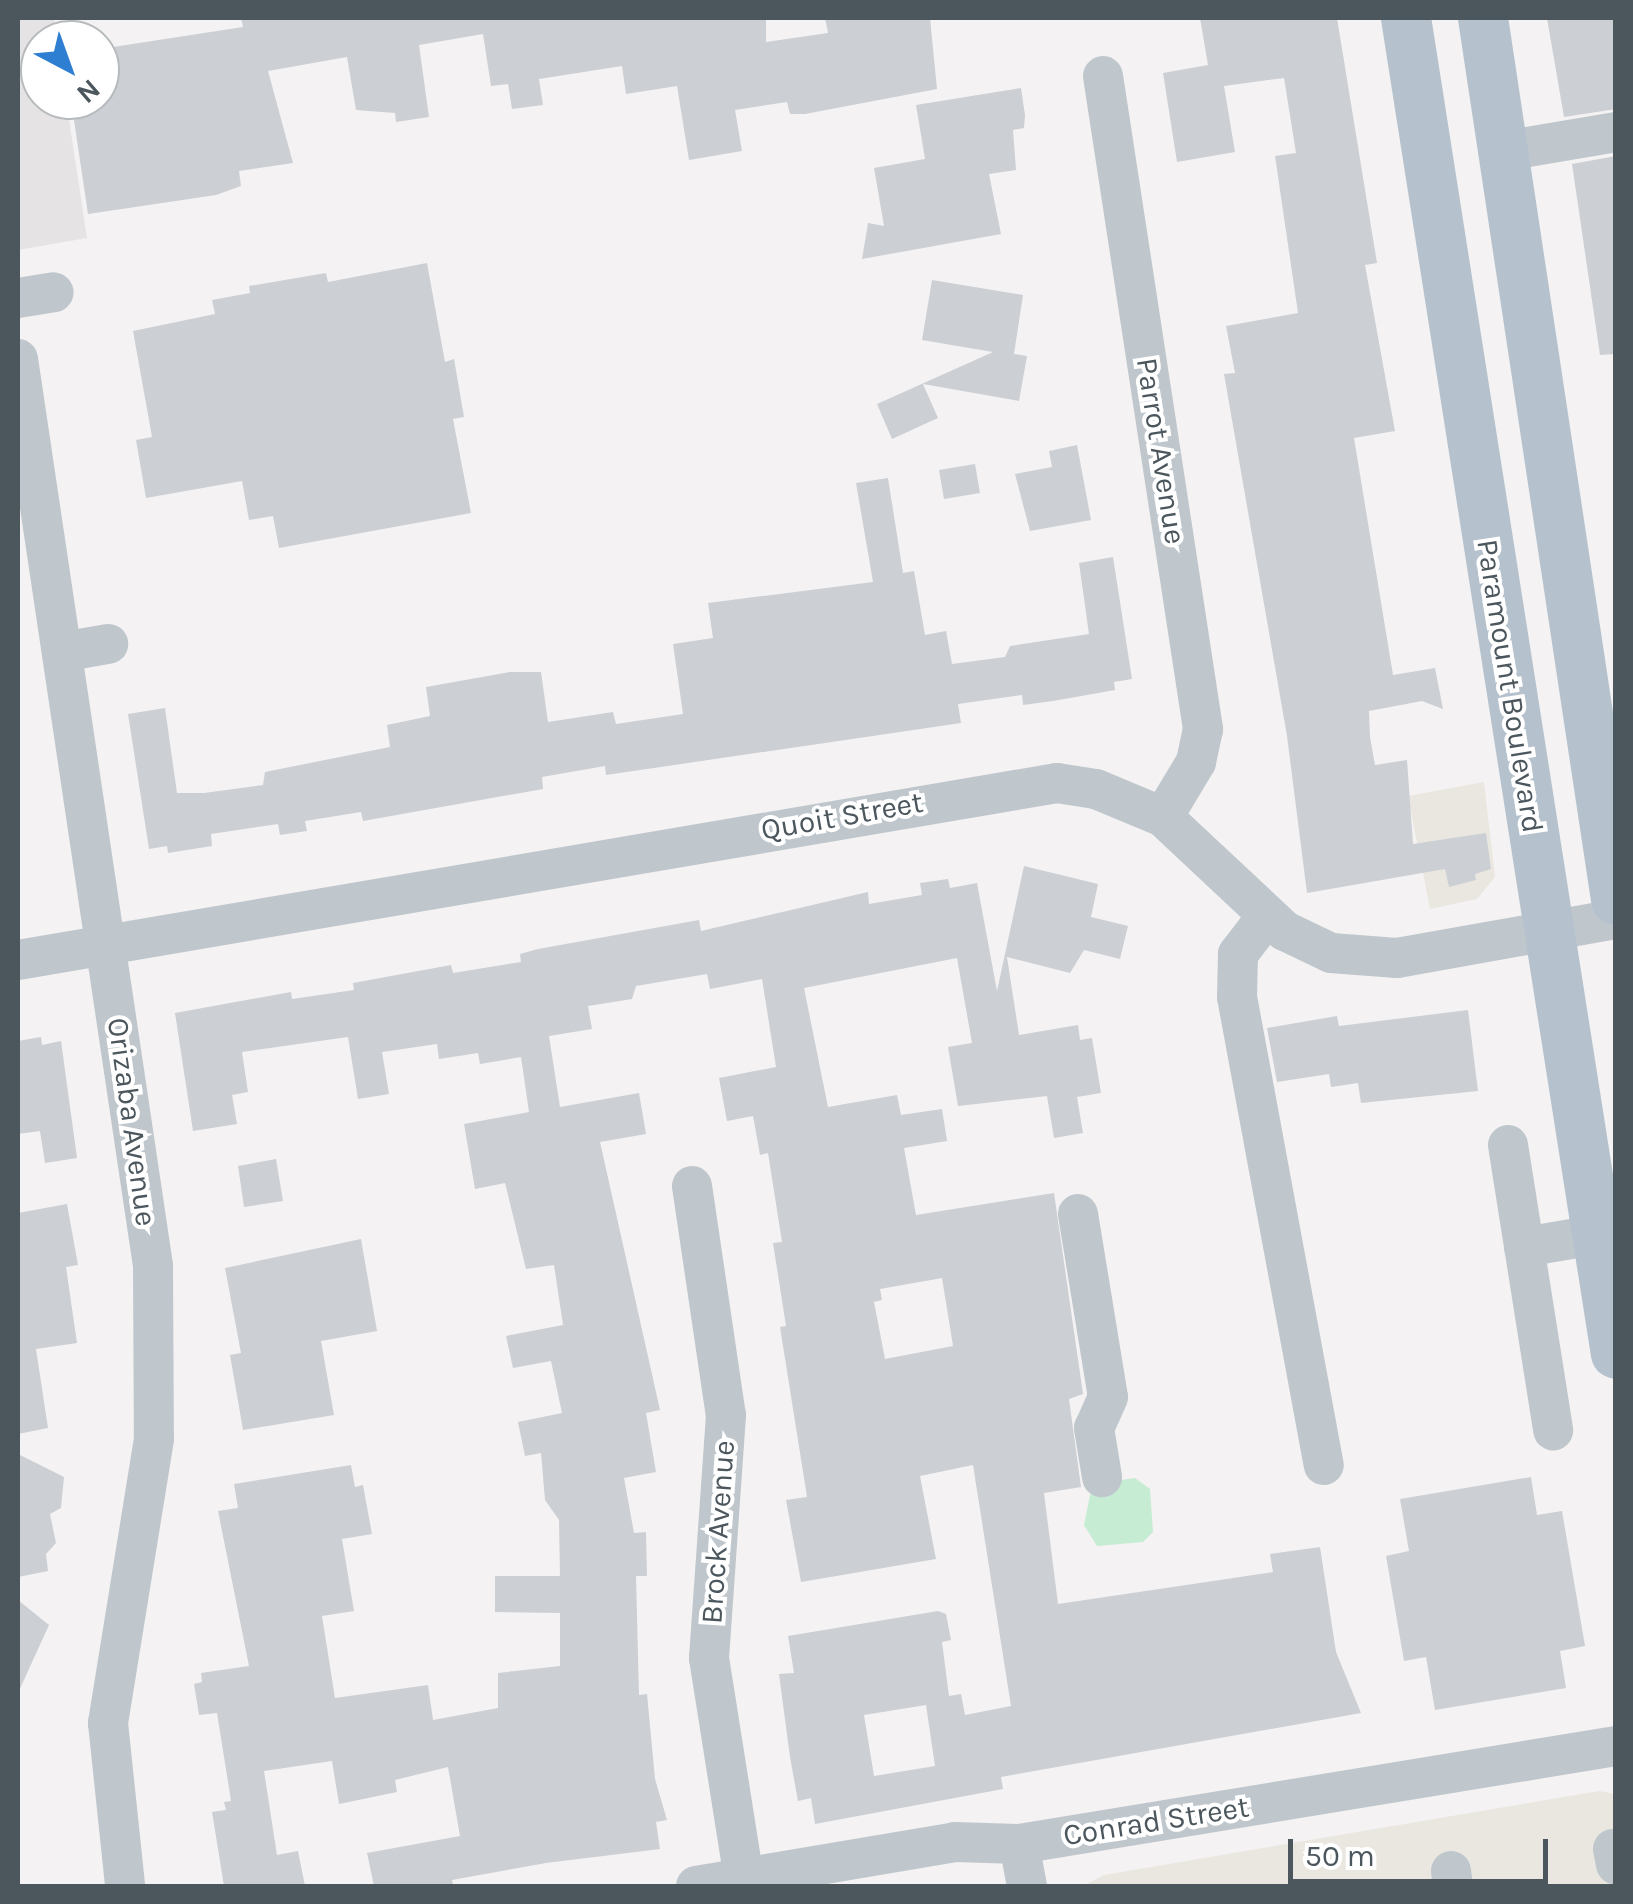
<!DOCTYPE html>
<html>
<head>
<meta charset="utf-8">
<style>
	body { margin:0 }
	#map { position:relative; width:1633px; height:1904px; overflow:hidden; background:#f4f2f2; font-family:Karla,sans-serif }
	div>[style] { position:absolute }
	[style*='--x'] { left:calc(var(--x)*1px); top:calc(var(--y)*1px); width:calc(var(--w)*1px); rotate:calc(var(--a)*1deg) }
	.commercial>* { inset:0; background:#e9e7e0 }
	.education>* { inset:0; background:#e5e3e3 }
	.green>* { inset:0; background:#c6ecd3 }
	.building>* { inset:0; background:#cccfd4 }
	.minor>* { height:40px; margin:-20px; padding:0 20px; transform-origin:20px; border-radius:20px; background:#bfc7cd }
	.major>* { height:50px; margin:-25px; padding:0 25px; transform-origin:25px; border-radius:25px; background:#b5c2cd }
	span { translate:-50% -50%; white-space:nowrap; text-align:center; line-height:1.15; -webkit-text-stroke:8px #fff; paint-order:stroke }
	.street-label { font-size:30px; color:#4b565d }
	.frame { position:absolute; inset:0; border:20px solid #4b565d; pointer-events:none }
	.north { position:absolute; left:20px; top:20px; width:100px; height:100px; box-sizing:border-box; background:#fff; border:2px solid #b7bbbe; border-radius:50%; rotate:139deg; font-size:28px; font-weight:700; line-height:40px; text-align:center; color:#4b565d }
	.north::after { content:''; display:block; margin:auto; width:35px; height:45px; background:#2e7fd2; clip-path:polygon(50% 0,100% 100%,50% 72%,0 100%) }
	.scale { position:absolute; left:1288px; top:1839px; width:260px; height:45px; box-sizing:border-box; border:5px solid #4b565d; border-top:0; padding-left:12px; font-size:30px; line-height:35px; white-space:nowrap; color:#4b565d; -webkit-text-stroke:8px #fff; paint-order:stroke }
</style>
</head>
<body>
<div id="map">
	<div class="commercial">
		<div style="clip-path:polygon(1484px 782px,1495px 877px,1477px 899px,1430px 909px,1408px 796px)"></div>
		<div style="clip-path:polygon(1599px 1791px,1615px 1794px,1615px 1886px,1083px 1886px,1104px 1875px)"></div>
	</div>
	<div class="education">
		<div style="clip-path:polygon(18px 18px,54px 18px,57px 40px,40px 40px,40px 100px,66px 100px,87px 238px,18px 250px)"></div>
	</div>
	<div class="green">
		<div style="clip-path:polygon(1135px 1478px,1150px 1489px,1153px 1532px,1143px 1542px,1097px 1546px,1084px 1525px,1090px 1495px,1101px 1483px)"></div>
	</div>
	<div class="building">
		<div style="clip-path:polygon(241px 18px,766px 18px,766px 42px,828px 33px,825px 18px,930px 18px,937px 89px,805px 114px,790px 114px,787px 102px,735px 110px,742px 151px,689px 160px,677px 86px,626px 94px,622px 66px,539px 79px,543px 105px,512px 109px,508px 84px,491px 86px,483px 34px,419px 45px,429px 117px,396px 122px,395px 113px,356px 110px,347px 57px,268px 71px,293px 163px,239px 171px,241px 186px,216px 195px,88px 214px,71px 100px,100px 100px,100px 49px,243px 27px)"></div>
		<div style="clip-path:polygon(1200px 18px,1337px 18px,1377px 263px,1365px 265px,1395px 431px,1354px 438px,1393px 675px,1435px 668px,1443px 709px,1422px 701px,1369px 711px,1370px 737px,1375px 765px,1407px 760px,1413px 844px,1486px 833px,1491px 869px,1475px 874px,1476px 880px,1449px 887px,1445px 869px,1307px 893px,1287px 736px,1224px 374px,1235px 373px,1226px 326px,1298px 313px,1275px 156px,1296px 153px,1284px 78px,1224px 86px,1235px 152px,1177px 162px,1163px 73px,1208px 65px)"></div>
		<div style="clip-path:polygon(1547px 18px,1616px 18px,1616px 109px,1564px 117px)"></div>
		<div style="clip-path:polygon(1021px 88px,1025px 115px,1024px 128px,1013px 130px,1016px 170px,989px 174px,1001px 234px,862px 259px,868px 223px,884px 226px,874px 168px,925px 159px,916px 105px)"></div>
		<div style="clip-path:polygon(1616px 156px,1616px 354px,1600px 355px,1572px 164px)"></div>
		<div style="clip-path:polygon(427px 263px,445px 362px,454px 359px,464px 417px,453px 419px,471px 513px,279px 548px,273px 516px,249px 520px,242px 481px,146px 498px,136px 440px,152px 437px,133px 331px,215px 314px,212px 300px,250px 293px,249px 286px,326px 273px,328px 282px)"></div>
		<div style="clip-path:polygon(932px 280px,1023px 295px,1014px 354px,1027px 356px,1019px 401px,923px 384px,938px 418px,892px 439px,877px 404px,993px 352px,922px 340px)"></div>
		<div style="clip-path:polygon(1077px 445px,1091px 520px,1030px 531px,1015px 474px,1052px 467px,1049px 451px)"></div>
		<div style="clip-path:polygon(975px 464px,980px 493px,944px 499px,939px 470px)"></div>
		<div style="clip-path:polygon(888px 478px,903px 573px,914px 571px,925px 635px,946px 631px,952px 664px,1005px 657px,1010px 646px,1089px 634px,1079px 563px,1113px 557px,1132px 679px,1114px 682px,1115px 690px,1053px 701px,1023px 705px,1022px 695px,958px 704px,961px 723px,606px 775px,605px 766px,542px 777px,543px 789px,363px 821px,361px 812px,305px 821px,307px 831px,280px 835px,278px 824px,211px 834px,212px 846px,168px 853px,167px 846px,149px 849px,128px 714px,165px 708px,177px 793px,204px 793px,263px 785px,265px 772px,390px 747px,387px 725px,430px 716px,426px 687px,510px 672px,541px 672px,548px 722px,613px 712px,616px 724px,683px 714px,673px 644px,713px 638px,708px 603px,873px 582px,856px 483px)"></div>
		<div style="clip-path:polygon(evenodd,1024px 866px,1098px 884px,1091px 917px,1128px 926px,1120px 959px,1084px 950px,1070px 973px,1007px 957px,1019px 1035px,1078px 1025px,1080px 1040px,1092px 1038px,1101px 1093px,1077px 1097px,1083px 1133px,1054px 1138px,1047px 1096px,958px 1106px,948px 1047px,972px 1043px,957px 958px,804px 988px,828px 1107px,897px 1095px,901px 1115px,942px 1109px,947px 1141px,904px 1148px,916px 1215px,1054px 1193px,1083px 1394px,1069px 1399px,1081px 1487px,1044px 1493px,1058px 1604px,1273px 1572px,1270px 1554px,1320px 1547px,1336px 1652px,1361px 1713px,1001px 1777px,1003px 1789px,815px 1824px,811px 1798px,798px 1801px,790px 1757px,779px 1674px,794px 1673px,788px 1636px,938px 1611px,946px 1614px,951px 1640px,942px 1642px,949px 1696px,961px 1694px,965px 1715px,1011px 1706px,973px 1465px,920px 1476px,936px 1559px,801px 1582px,786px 1500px,807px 1497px,780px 1327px,786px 1326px,773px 1243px,782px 1242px,768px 1153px,760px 1155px,753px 1116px,727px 1121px,719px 1078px,776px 1067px,762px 979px,710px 989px,707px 974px,636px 986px,632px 999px,588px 1006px,592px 1029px,549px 1036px,560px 1107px,639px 1093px,646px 1134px,600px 1142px,660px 1410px,646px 1413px,656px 1472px,624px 1478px,634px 1533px,646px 1532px,647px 1576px,636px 1576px,639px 1695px,647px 1694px,655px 1779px,667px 1820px,656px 1822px,660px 1849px,546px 1863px,452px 1880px,453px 1886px,374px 1886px,367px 1853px,460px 1836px,448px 1767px,395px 1780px,397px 1792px,339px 1804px,332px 1761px,264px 1771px,277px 1855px,298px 1851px,305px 1886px,224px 1886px,212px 1812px,226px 1810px,224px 1802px,231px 1801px,217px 1713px,199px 1715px,194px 1684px,202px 1682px,201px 1673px,249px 1666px,218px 1511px,238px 1508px,234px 1484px,351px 1465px,355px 1487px,363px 1485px,372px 1534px,342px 1539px,354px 1611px,322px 1616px,335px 1698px,428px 1685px,433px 1720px,498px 1708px,498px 1673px,560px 1666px,560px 1613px,495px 1612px,495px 1576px,560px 1576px,559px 1520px,545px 1500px,541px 1453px,525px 1456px,518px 1422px,562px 1413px,551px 1361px,513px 1368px,506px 1336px,563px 1325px,554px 1265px,526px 1269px,505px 1183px,475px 1189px,464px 1124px,529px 1112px,521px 1057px,480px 1064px,478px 1053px,439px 1059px,437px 1044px,382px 1052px,389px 1094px,358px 1099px,348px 1037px,242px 1052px,248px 1092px,232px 1095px,237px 1124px,193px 1131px,175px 1013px,291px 992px,292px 999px,354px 990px,353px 983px,451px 965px,453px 973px,521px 962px,520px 954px,538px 949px,699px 920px,701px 931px,868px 892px,869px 904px,922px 895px,920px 883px,948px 879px,950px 888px,977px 883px,997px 991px,1024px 866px,942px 1278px,953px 1346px,885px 1359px,874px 1302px,882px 1300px,880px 1289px,942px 1278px,1024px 866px,926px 1705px,935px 1766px,874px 1776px,864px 1715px,926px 1705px)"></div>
		<div style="clip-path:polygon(1468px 1010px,1478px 1091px,1361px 1103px,1358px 1083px,1331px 1087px,1329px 1074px,1277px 1082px,1267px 1028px,1337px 1016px,1339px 1026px)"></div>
		<div style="clip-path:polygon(41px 1037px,42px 1045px,61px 1041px,77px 1158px,45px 1163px,40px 1131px,18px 1134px,18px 1041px)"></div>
		<div style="clip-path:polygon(276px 1159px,283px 1201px,244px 1207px,238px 1166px)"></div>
		<div style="clip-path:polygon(67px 1204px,78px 1265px,66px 1267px,77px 1343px,36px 1349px,48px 1428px,18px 1434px,18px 1213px)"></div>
		<div style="clip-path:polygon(361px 1239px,377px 1331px,321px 1341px,334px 1415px,243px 1430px,230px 1355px,241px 1353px,225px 1268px)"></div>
		<div style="clip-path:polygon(18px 1454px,64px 1477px,61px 1508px,50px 1514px,56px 1543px,46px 1554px,48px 1571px,18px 1577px)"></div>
		<div style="clip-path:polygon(1531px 1477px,1537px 1515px,1562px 1511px,1585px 1646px,1560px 1651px,1566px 1688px,1435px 1710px,1426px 1657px,1404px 1661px,1386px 1556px,1409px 1551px,1400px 1499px)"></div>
		<div style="clip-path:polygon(18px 1600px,49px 1625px,18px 1693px)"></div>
	</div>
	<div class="minor">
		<div style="--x:1103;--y:76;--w:661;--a:81.29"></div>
		<div style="--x:1203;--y:729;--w:34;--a:102"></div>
		<div style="--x:1196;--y:762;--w:64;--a:121"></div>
		<div style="--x:1504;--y:151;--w:114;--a:-9.6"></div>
		<div style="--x:18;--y:298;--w:36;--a:-9"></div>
		<div style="--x:18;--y:359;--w:917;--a:81.53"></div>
		<div style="--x:153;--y:1266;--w:173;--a:89.7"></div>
		<div style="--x:154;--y:1439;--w:288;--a:99.2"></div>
		<div style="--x:108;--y:1723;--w:164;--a:84"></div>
		<div style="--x:62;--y:652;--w:47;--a:-9.9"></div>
		<div style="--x:1267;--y:916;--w:48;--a:127.3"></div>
		<div style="--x:1238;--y:954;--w:43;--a:91.3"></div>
		<div style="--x:1237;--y:997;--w:476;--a:79.5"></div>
		<div style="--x:18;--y:960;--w:1054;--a:-9.67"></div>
		<div style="--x:1057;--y:783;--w:39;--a:9"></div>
		<div style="--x:1096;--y:789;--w:73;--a:22.7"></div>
		<div style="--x:1163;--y:817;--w:167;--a:43.1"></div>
		<div style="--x:1285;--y:931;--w:51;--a:25.6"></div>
		<div style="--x:1331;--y:953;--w:66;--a:4.3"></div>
		<div style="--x:1397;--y:958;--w:222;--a:-10.1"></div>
		<div style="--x:1508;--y:1145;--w:289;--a:81"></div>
		<div style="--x:692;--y:1186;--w:232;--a:81.6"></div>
		<div style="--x:726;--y:1415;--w:244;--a:94"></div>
		<div style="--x:709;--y:1658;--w:223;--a:81"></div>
		<div style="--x:1078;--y:1214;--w:185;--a:80.7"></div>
		<div style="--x:1108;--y:1397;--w:34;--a:114"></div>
		<div style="--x:1094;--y:1428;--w:50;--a:80.7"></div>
		<div style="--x:1524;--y:1247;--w:72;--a:-9.6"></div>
		<div style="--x:1019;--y:1844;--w:43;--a:79.2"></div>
		<div style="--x:1613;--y:1849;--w:16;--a:79"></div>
		<div style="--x:1451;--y:1871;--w:15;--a:82"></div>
		<div style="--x:696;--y:1886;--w:263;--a:-9.6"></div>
		<div style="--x:955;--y:1842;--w:64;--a:1.8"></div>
		<div style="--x:1019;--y:1844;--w:605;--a:-9.32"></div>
	</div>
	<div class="major">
		<div style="--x:1406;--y:18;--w:1352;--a:81.07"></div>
		<div style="--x:1483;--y:18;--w:892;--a:81.42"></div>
	</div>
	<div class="street-label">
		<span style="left:1161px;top:451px;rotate:81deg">Parrot Avenue</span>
		<span style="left:1510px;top:686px;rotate:81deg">Paramount Boulevard</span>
		<span style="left:842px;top:816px;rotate:-10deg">Quoit Street</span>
		<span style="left:132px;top:1122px;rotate:82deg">Orizaba Avenue</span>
		<span style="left:718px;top:1532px;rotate:-86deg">Brock Avenue</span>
		<span style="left:1156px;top:1821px;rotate:-9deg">Conrad Street</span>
	</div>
	<div class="frame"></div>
	<div class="north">N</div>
	<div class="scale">50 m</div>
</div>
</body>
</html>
